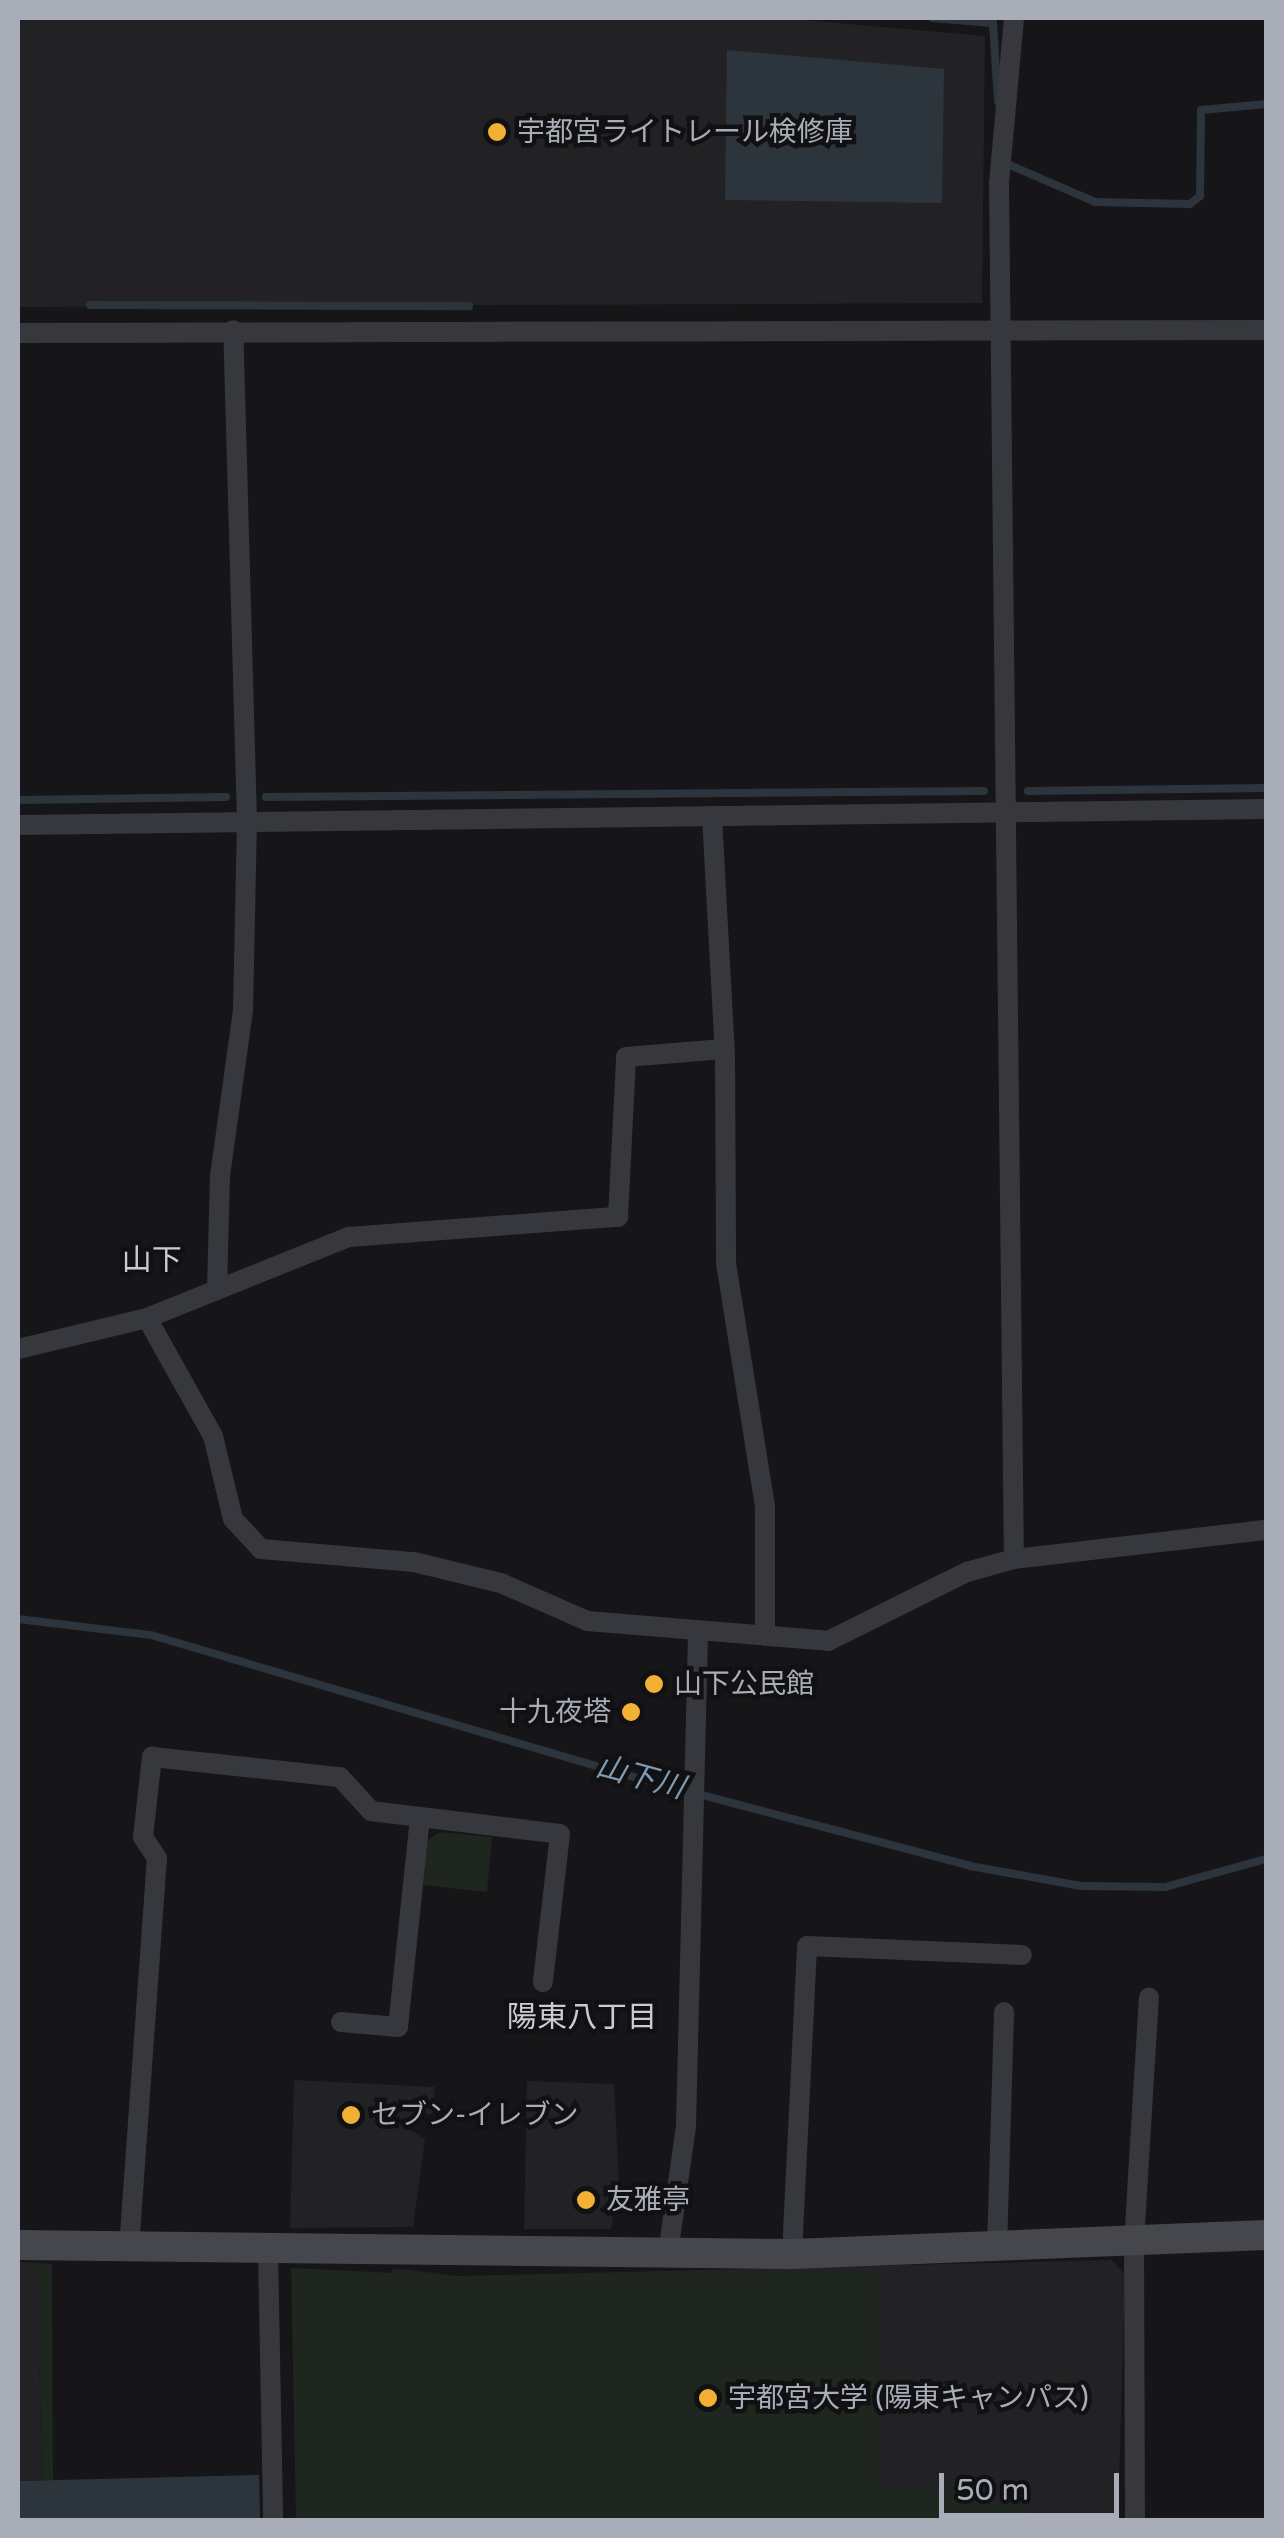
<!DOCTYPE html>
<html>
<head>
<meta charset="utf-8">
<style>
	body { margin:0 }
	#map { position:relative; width:1284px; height:2538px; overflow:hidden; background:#161618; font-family:"Varela Round","Noto Sans JP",sans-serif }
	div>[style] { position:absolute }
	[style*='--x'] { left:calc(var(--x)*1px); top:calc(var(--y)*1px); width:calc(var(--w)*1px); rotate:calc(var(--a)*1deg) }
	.built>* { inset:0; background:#222225 }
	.green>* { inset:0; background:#1e261f }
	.water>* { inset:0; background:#2c353c }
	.stream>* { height:8px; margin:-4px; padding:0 4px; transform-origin:4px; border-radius:4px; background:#2c353c }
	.street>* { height:20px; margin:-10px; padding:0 10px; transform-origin:10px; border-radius:10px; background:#37383d }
	.secondary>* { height:30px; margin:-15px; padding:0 15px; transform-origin:15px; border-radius:15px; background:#45474d }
	.dots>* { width:28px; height:28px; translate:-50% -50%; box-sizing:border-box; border:5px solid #111113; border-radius:50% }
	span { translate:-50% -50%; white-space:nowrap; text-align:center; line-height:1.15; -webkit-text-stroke:9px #111113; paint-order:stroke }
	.poi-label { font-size:28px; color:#a8adb8 }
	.left { translate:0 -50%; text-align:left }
	.right { translate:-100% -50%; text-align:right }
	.neighbourhood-label { font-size:30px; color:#c9ccd4 }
	.water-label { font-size:30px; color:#7f9bb3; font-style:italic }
	.frame { position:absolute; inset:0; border:20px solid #a8adb8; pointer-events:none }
	.scale { position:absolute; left:939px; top:2473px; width:180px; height:45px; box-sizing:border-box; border:5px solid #a8adb8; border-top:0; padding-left:12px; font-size:30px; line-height:35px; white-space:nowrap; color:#a8adb8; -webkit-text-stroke:8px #111113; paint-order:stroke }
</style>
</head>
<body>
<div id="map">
	<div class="built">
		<div style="clip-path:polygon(18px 18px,781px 18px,985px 36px,982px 303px,18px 307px)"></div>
		<div style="clip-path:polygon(294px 2080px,435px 2087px,432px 2114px,411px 2114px,407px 2128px,425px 2139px,413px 2227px,290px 2228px)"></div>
		<div style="clip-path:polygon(527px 2081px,614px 2084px,619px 2183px,611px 2229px,524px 2229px)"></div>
		<div style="clip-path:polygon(1112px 2260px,1125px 2275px,1118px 2520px,296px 2520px,393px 2268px,458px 2276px)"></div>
		<div style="clip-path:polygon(18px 2262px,37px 2263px,42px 2480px,18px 2481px)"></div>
	</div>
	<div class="green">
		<div style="clip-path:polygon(440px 1832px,492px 1837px,487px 1892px,423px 1885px,427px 1841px)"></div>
		<div style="clip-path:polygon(37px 2263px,52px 2264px,53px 2480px,42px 2480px)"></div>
		<div style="clip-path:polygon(291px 2268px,458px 2276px,877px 2271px,880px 2489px,951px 2489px,1023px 2508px,1038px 2520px,296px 2520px)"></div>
	</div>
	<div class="water">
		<div style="clip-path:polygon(727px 50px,944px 69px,942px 203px,725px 200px)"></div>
		<div style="clip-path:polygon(259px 2475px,260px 2520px,18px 2520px,18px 2481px)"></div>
	</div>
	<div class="stream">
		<div style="--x:933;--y:18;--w:60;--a:4.8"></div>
		<div style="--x:993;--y:23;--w:79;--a:86.4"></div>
		<div style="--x:1005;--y:163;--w:98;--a:23.4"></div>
		<div style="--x:1095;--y:202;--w:95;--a:1.2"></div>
		<div style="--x:1190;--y:204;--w:13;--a:-39"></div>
		<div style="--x:1200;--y:196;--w:86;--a:-89.3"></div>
		<div style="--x:1201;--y:110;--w:65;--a:-5.3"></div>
		<div style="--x:90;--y:305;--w:379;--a:0.2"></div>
		<div style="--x:1028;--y:791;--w:238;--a:-0.7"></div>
		<div style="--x:266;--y:797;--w:718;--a:-0.48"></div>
		<div style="--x:18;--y:800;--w:208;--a:-0.8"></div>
		<div style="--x:18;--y:1619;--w:134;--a:6.9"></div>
		<div style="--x:151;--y:1635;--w:488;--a:16.4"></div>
		<div style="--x:619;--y:1773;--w:363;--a:14.8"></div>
		<div style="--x:970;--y:1866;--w:113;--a:10.2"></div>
		<div style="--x:1081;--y:1886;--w:84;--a:0.7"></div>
		<div style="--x:1165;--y:1887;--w:105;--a:-15.5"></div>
	</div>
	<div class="street">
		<div style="--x:1014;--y:18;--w:166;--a:95.2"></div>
		<div style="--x:999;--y:183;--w:1376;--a:89.38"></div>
		<div style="--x:18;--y:333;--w:1248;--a:-0.14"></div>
		<div style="--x:712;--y:816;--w:241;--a:86.9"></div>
		<div style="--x:725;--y:1057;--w:206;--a:89.7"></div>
		<div style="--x:726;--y:1263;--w:246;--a:80.9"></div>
		<div style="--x:765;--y:1506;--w:130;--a:90"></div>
		<div style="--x:18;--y:825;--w:1248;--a:-0.73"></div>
		<div style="--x:217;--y:1290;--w:114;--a:-88.5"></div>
		<div style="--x:220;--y:1176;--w:167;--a:-82.1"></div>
		<div style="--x:243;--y:1011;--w:190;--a:-88.8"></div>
		<div style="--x:247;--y:821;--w:491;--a:-91.6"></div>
		<div style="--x:147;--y:1318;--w:218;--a:-21.9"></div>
		<div style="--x:349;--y:1237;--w:270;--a:-4.3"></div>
		<div style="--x:618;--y:1217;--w:160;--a:-87.1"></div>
		<div style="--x:626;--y:1057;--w:98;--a:-4.7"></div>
		<div style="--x:18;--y:1349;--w:133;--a:-13.5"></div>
		<div style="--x:147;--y:1318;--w:135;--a:60.8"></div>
		<div style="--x:213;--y:1436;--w:85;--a:76.5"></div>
		<div style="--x:233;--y:1519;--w:41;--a:47"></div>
		<div style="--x:261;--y:1549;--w:154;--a:4.9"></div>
		<div style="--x:414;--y:1562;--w:89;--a:13.6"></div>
		<div style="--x:501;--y:1583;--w:94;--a:23.8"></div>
		<div style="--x:587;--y:1621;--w:242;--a:4.7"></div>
		<div style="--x:828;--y:1641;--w:155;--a:-26.4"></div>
		<div style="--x:967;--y:1572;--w:49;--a:-15.5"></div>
		<div style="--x:1014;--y:1559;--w:254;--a:-6.6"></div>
		<div style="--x:341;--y:2022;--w:57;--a:5"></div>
		<div style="--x:398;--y:2027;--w:211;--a:-84"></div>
		<div style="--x:129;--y:2248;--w:391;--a:-85.9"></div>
		<div style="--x:157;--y:1858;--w:25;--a:-124"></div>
		<div style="--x:143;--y:1837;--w:81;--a:-83.6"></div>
		<div style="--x:152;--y:1757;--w:189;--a:6.1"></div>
		<div style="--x:340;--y:1777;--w:46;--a:47.6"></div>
		<div style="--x:371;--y:1811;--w:190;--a:6.9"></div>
		<div style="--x:560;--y:1834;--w:149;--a:96.6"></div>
		<div style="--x:997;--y:2249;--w:237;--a:-88.3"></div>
		<div style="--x:268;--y:2251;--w:269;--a:88.9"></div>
		<div style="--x:668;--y:2253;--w:128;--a:-81.9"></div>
		<div style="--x:686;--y:2126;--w:493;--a:-88.6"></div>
		<div style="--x:792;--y:2254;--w:308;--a:-87.2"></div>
		<div style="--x:807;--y:1946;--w:215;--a:2.4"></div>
		<div style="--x:1135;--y:2520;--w:278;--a:-90.2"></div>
		<div style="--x:1134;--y:2242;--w:245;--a:-86.5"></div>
	</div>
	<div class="secondary">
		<div style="--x:18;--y:2245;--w:774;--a:0.67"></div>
		<div style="--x:792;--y:2254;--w:474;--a:-2.3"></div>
	</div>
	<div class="dots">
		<div style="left:497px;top:132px;background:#f2b134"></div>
		<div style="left:654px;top:1684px;background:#f2b134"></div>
		<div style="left:631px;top:1712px;background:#f2b134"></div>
		<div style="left:351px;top:2115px;background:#f2b134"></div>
		<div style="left:586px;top:2200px;background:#f2b134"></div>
		<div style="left:708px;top:2398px;background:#f2b134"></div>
	</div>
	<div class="poi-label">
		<span class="left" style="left:517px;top:132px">宇都宮ライトレール検修庫</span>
		<span class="left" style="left:674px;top:1684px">山下公民館</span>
		<span class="right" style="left:611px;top:1712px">十九夜塔</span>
		<span class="left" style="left:371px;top:2115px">セブン-イレブン</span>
		<span class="left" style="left:606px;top:2200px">友雅亭</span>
		<span class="left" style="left:728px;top:2398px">宇都宮大学 (陽東キャンパス)</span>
	</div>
	<div class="neighbourhood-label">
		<span style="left:152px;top:1261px">山下</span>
		<span style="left:582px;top:2018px">陽東八丁目</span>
	</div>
	<div class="water-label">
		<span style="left:640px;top:1778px;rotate:15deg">山下川</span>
	</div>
	<div class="frame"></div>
	<div class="scale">50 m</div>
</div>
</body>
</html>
